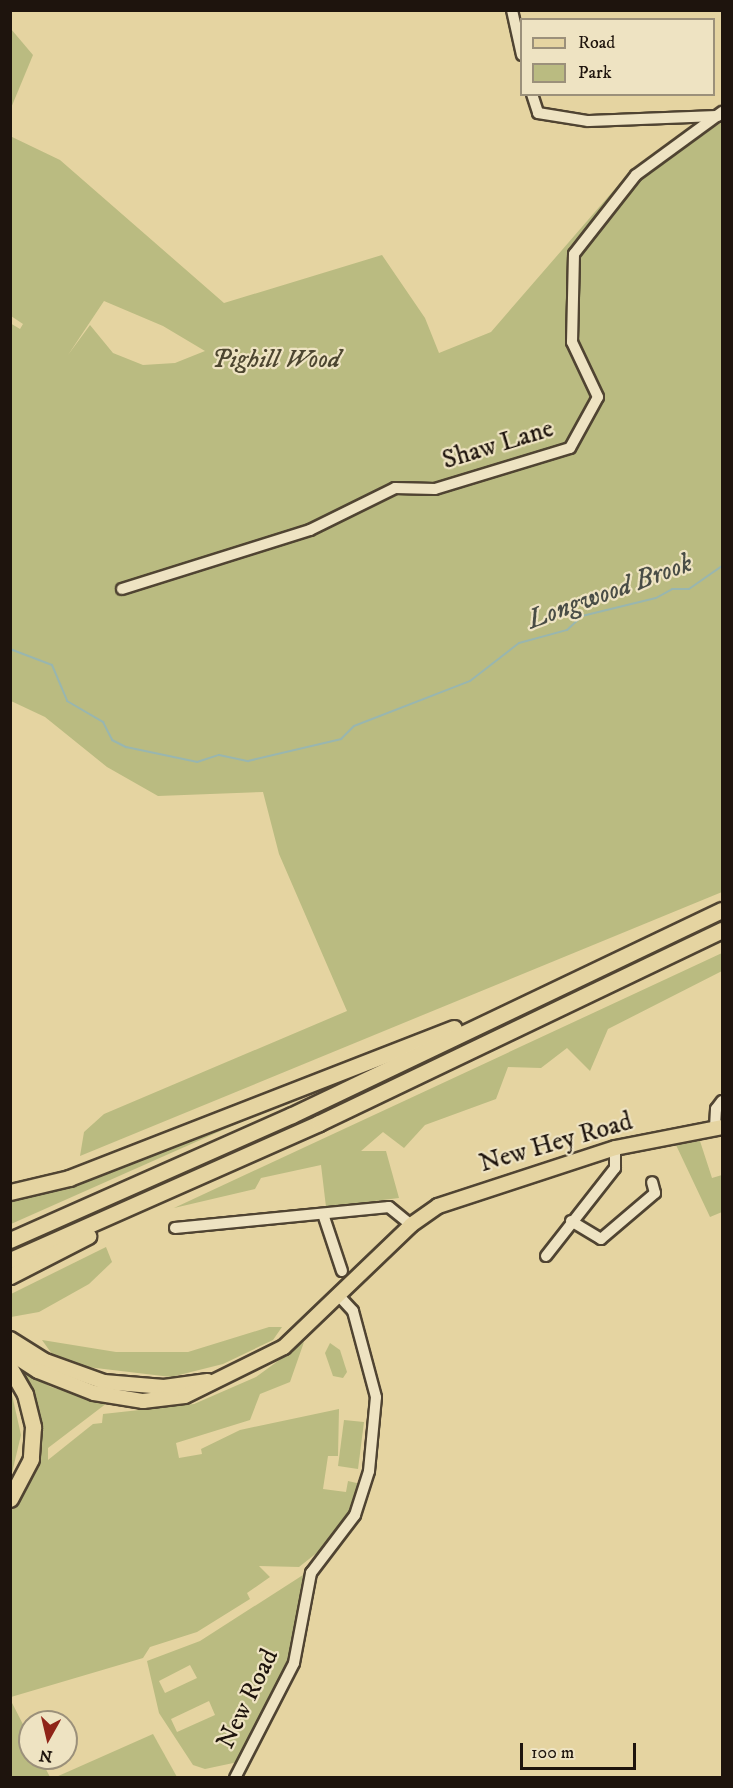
<!DOCTYPE html>
<html>
<head>
<meta charset="utf-8">
<style>
	body { margin:0 }
	#map { position:relative; width:733px; height:1788px; overflow:hidden; background:#e5d4a1; font-family:"IM FELL DW Pica",serif }
	div>[style] { position:absolute }
	[style*='--x'] { left:calc(var(--x)*1px); top:calc(var(--y)*1px); width:calc(var(--w)*1px); rotate:calc(var(--a)*1deg) }
	.green>* { inset:0; background:#babb81 }
	.stream>* { height:2px; margin:-1px; padding:0 1px; transform-origin:1px; border-radius:1px; background:#99b6af }
	.roads { filter:drop-shadow(2px 0 #504432) drop-shadow(-2px 0 #504432) drop-shadow(0 2px #504432) drop-shadow(0 -2px #504432) }
	.minor>* { height:10px; margin:-5px; padding:0 5px; transform-origin:5px; border-radius:5px; background:#eee3c2 }
	.major>* { height:14px; margin:-7px; padding:0 7px; transform-origin:7px; border-radius:7px; background:#e5d4a1 }
	.highway>* { height:15px; margin:-7.5px; padding:0 7.5px; transform-origin:7.5px; border-radius:7.5px; background:#e5d4a1 }
	span { translate:-50% -50%; white-space:nowrap; text-align:center; line-height:1.15; -webkit-text-stroke:4.5px #eee3c2; paint-order:stroke }
	.park-label { font-size:26px; color:#4d4630; font-style:italic }
	.street-label { font-size:26px; color:#1e140d }
	.water-label { font-size:27px; color:#494d46; font-style:italic }
	.frame { position:absolute; inset:0; border:12px solid #1e140d; pointer-events:none }
	.legend { position:absolute; left:520px; top:18px; width:195px; height:78px; box-sizing:border-box; background:#eee3c2; border:2px solid #9b907a; margin:0; padding:8px 10px; list-style:none; font-size:18px; color:#1e140d }
	.legend li { display:flex; align-items:center; gap:12px; height:30px }
	.legend b { width:30px; border:2px solid #9b907a }
	.north { position:absolute; left:18px; top:1710px; width:60px; height:60px; box-sizing:border-box; background:#eee3c2; border:2px solid #9b907a; border-radius:50%; rotate:188deg; font-size:16px; font-weight:700; line-height:24px; text-align:center; color:#1e140d }
	.north::after { content:''; display:block; margin:auto; width:21px; height:27px; background:#8f2418; clip-path:polygon(50% 0,100% 100%,50% 72%,0 100%) }
	.scale { position:absolute; left:520px; top:1743px; width:116px; height:27px; box-sizing:border-box; border:3px solid #1e140d; border-top:0; padding-left:8px; font-size:18px; line-height:21px; white-space:nowrap; color:#1e140d; -webkit-text-stroke:4px #eee3c2; paint-order:stroke }
</style>
</head>
<body>
<div id="map">
	<div class="green">
		<div style="clip-path:polygon(11px 29px,33px 55px,11px 108px)"></div>
		<div style="clip-path:polygon(evenodd,722px 122px,722px 892px,80px 1156px,84px 1132px,104px 1114px,347px 1011px,279px 854px,263px 792px,158px 796px,107px 767px,45px 717px,11px 701px,10px 323px,20px 329px,23px 324px,11px 316px,10px 136px,60px 160px,224px 303px,382px 255px,425px 318px,439px 353px,491px 332px,620px 183px,642px 178px,722px 122px,104px 301px,163px 326px,205px 351px,175px 363px,143px 365px,113px 353px,90px 325px,68px 355px,104px 301px)"></div>
		<div style="clip-path:polygon(722px 953px,722px 971px,608px 1029px,590px 1071px,567px 1048px,541px 1068px,508px 1067px,496px 1099px,425px 1125px,404px 1148px,383px 1132px,361px 1151px,386px 1151px,399px 1198px,326px 1207px,321px 1165px,261px 1178px,255px 1189px,174px 1208px)"></div>
		<div style="clip-path:polygon(288px 1101px,11px 1224px,11px 1201px)"></div>
		<div style="clip-path:polygon(700px 1141px,712px 1178px,722px 1175px,722px 1212px,710px 1217px,676px 1145px)"></div>
		<div style="clip-path:polygon(106px 1247px,112px 1262px,89px 1284px,39px 1312px,11px 1317px,11px 1294px)"></div>
		<div style="clip-path:polygon(269px 1327px,282px 1327px,273px 1340px,223px 1364px,171px 1377px,79px 1366px,52px 1354px,42px 1340px,116px 1352px,188px 1352px)"></div>
		<div style="clip-path:polygon(304px 1342px,290px 1382px,260px 1394px,250px 1420px,176px 1443px,179px 1458px,202px 1454px,201px 1449px,240px 1430px,339px 1409px,338px 1456px,328px 1456px,323px 1489px,346px 1492px,348px 1481px,361px 1484px,357px 1503px,323px 1548px,299px 1567px,259px 1566px,270px 1577px,247px 1593px,250px 1599px,197px 1632px,150px 1647px,143px 1658px,11px 1697px,11px 1506px,35px 1466px,17px 1368px,51px 1387px,107px 1403px,48px 1448px,48px 1460px,93px 1424px,102px 1423px,103px 1414px,194px 1404px,256px 1377px)"></div>
		<div style="clip-path:polygon(330px 1343px,340px 1350px,347px 1372px,343px 1378px,333px 1376px,325px 1353px)"></div>
		<div style="clip-path:polygon(10px 1386px,21px 1435px,11px 1477px,10px 1477px)"></div>
		<div style="clip-path:polygon(344px 1420px,364px 1422px,358px 1469px,338px 1466px)"></div>
		<div style="clip-path:polygon(evenodd,303px 1575px,292px 1654px,238px 1762px,205px 1769px,193px 1765px,159px 1713px,147px 1661px,200px 1641px,303px 1575px,190px 1665px,197px 1678px,165px 1693px,159px 1681px,190px 1665px,303px 1575px,209px 1701px,215px 1715px,177px 1732px,171px 1719px,209px 1701px)"></div>
		<div style="clip-path:polygon(10px 1699px,30px 1738px,30px 1758px,40px 1758px,50px 1777px,11px 1777px)"></div>
		<div style="clip-path:polygon(153px 1734px,177px 1777px,56px 1777px)"></div>
	</div>
	<div class="stream">
		<div style="--x:10;--y:649;--w:45;--a:20.9"></div>
		<div style="--x:52;--y:665;--w:39;--a:67"></div>
		<div style="--x:67;--y:701;--w:42;--a:30.3"></div>
		<div style="--x:103;--y:722;--w:20;--a:63"></div>
		<div style="--x:112;--y:740;--w:16;--a:27"></div>
		<div style="--x:126;--y:747;--w:73;--a:11.9"></div>
		<div style="--x:197;--y:762;--w:23;--a:-18"></div>
		<div style="--x:219;--y:755;--w:30;--a:12"></div>
		<div style="--x:248;--y:761;--w:96;--a:-13.3"></div>
		<div style="--x:341;--y:739;--w:18;--a:-45"></div>
		<div style="--x:354;--y:726;--w:124;--a:-21.2"></div>
		<div style="--x:470;--y:681;--w:62;--a:-37.8"></div>
		<div style="--x:519;--y:643;--w:50;--a:-15.2"></div>
		<div style="--x:567;--y:630;--w:21;--a:-43"></div>
		<div style="--x:582;--y:616;--w:76;--a:-13.7"></div>
		<div style="--x:656;--y:598;--w:18;--a:-29"></div>
		<div style="--x:672;--y:589;--w:17;--a:0"></div>
		<div style="--x:689;--y:589;--w:40;--a:-34.9"></div>
	</div>
	<div class="roads">
		<div class="minor">
			<div style="--x:512;--y:10;--w:46;--a:77.5"></div>
			<div style="--x:532;--y:94;--w:20;--a:72"></div>
			<div style="--x:538;--y:113;--w:51;--a:9.1"></div>
			<div style="--x:588;--y:121;--w:130;--a:-2.2"></div>
			<div style="--x:122;--y:589;--w:197;--a:-17.4"></div>
			<div style="--x:310;--y:530;--w:95;--a:-26.3"></div>
			<div style="--x:395;--y:488;--w:40;--a:1.4"></div>
			<div style="--x:435;--y:489;--w:141;--a:-16.9"></div>
			<div style="--x:570;--y:448;--w:58;--a:-61.2"></div>
			<div style="--x:598;--y:397;--w:61;--a:-115.3"></div>
			<div style="--x:572;--y:342;--w:88;--a:-88.7"></div>
			<div style="--x:574;--y:254;--w:100;--a:-51.9"></div>
			<div style="--x:636;--y:175;--w:107;--a:-36.2"></div>
			<div style="--x:715;--y:1128;--w:19;--a:-87"></div>
			<div style="--x:716;--y:1109;--w:10;--a:-53"></div>
			<div style="--x:323;--y:1214;--w:60;--a:71.6"></div>
			<div style="--x:571;--y:1221;--w:35;--a:31"></div>
			<div style="--x:601;--y:1239;--w:71;--a:-40.4"></div>
			<div style="--x:655;--y:1193;--w:11;--a:-105"></div>
			<div style="--x:175;--y:1228;--w:215;--a:-5.6"></div>
			<div style="--x:389;--y:1207;--w:28;--a:39"></div>
			<div style="--x:546;--y:1256;--w:112;--a:-51.9"></div>
			<div style="--x:615;--y:1168;--w:20;--a:-90"></div>
			<div style="--x:235;--y:1778;--w:129;--a:-62.8"></div>
			<div style="--x:294;--y:1663;--w:92;--a:-79.3"></div>
			<div style="--x:311;--y:1573;--w:73;--a:-52.8"></div>
			<div style="--x:355;--y:1515;--w:46;--a:-72.3"></div>
			<div style="--x:369;--y:1471;--w:74;--a:-84.6"></div>
			<div style="--x:376;--y:1397;--w:89;--a:-105"></div>
			<div style="--x:353;--y:1311;--w:22;--a:-133"></div>
		</div>
		<div class="major">
			<div style="--x:10;--y:1339;--w:39;--a:32"></div>
			<div style="--x:43;--y:1360;--w:65;--a:19.8"></div>
			<div style="--x:104;--y:1382;--w:60;--a:4.8"></div>
			<div style="--x:164;--y:1387;--w:44;--a:-7.8"></div>
			<div style="--x:10;--y:1353;--w:33;--a:33"></div>
			<div style="--x:38;--y:1371;--w:60;--a:21.4"></div>
			<div style="--x:94;--y:1393;--w:50;--a:9.3"></div>
			<div style="--x:143;--y:1401;--w:42;--a:-6.8"></div>
			<div style="--x:185;--y:1396;--w:110;--a:-26.3"></div>
			<div style="--x:284;--y:1347;--w:176;--a:-43.8"></div>
			<div style="--x:411;--y:1225;--w:33;--a:-35"></div>
			<div style="--x:438;--y:1206;--w:186;--a:-18.1"></div>
			<div style="--x:615;--y:1148;--w:109;--a:-11.1"></div>
		</div>
		<div class="highway">
			<div style="--x:10;--y:1192;--w:61;--a:-13.3"></div>
			<div style="--x:69;--y:1178;--w:413;--a:-21.3"></div>
			<div style="--x:10;--y:1240;--w:308;--a:-23.9"></div>
			<div style="--x:292;--y:1115;--w:476;--a:-25.5"></div>
			<div style="--x:10;--y:1260;--w:338;--a:-23.9"></div>
			<div style="--x:319;--y:1123;--w:447;--a:-25.6"></div>
			<div style="--x:10;--y:1276;--w:88;--a:-27.1"></div>
			<div style="--x:10;--y:1368;--w:30;--a:60"></div>
			<div style="--x:25;--y:1394;--w:34;--a:76"></div>
			<div style="--x:33;--y:1427;--w:32;--a:94"></div>
			<div style="--x:31;--y:1459;--w:45;--a:117.7"></div>
		</div>
	</div>
	<div class="park-label">
		<span style="left:276px;top:360px">Pighill Wood</span>
	</div>
	<div class="street-label">
		<span style="left:498px;top:445px;rotate:-17deg">Shaw Lane</span>
		<span style="left:556px;top:1143px;rotate:-16deg">New Hey Road</span>
		<span style="left:248px;top:1699px;rotate:-64deg">New Road</span>
	</div>
	<div class="water-label">
		<span style="left:610px;top:592px;rotate:-20deg">Longwood Brook</span>
	</div>
	<div class="frame"></div>
	<ul class="legend">
	<li><b style="height:8px;background:#e5d4a1"></b>Road</li>
	<li><b style="height:16px;background:#babb81"></b>Park</li>
	</ul>
	<div class="north">N</div>
	<div class="scale">100 m</div>
</div>
</body>
</html>
